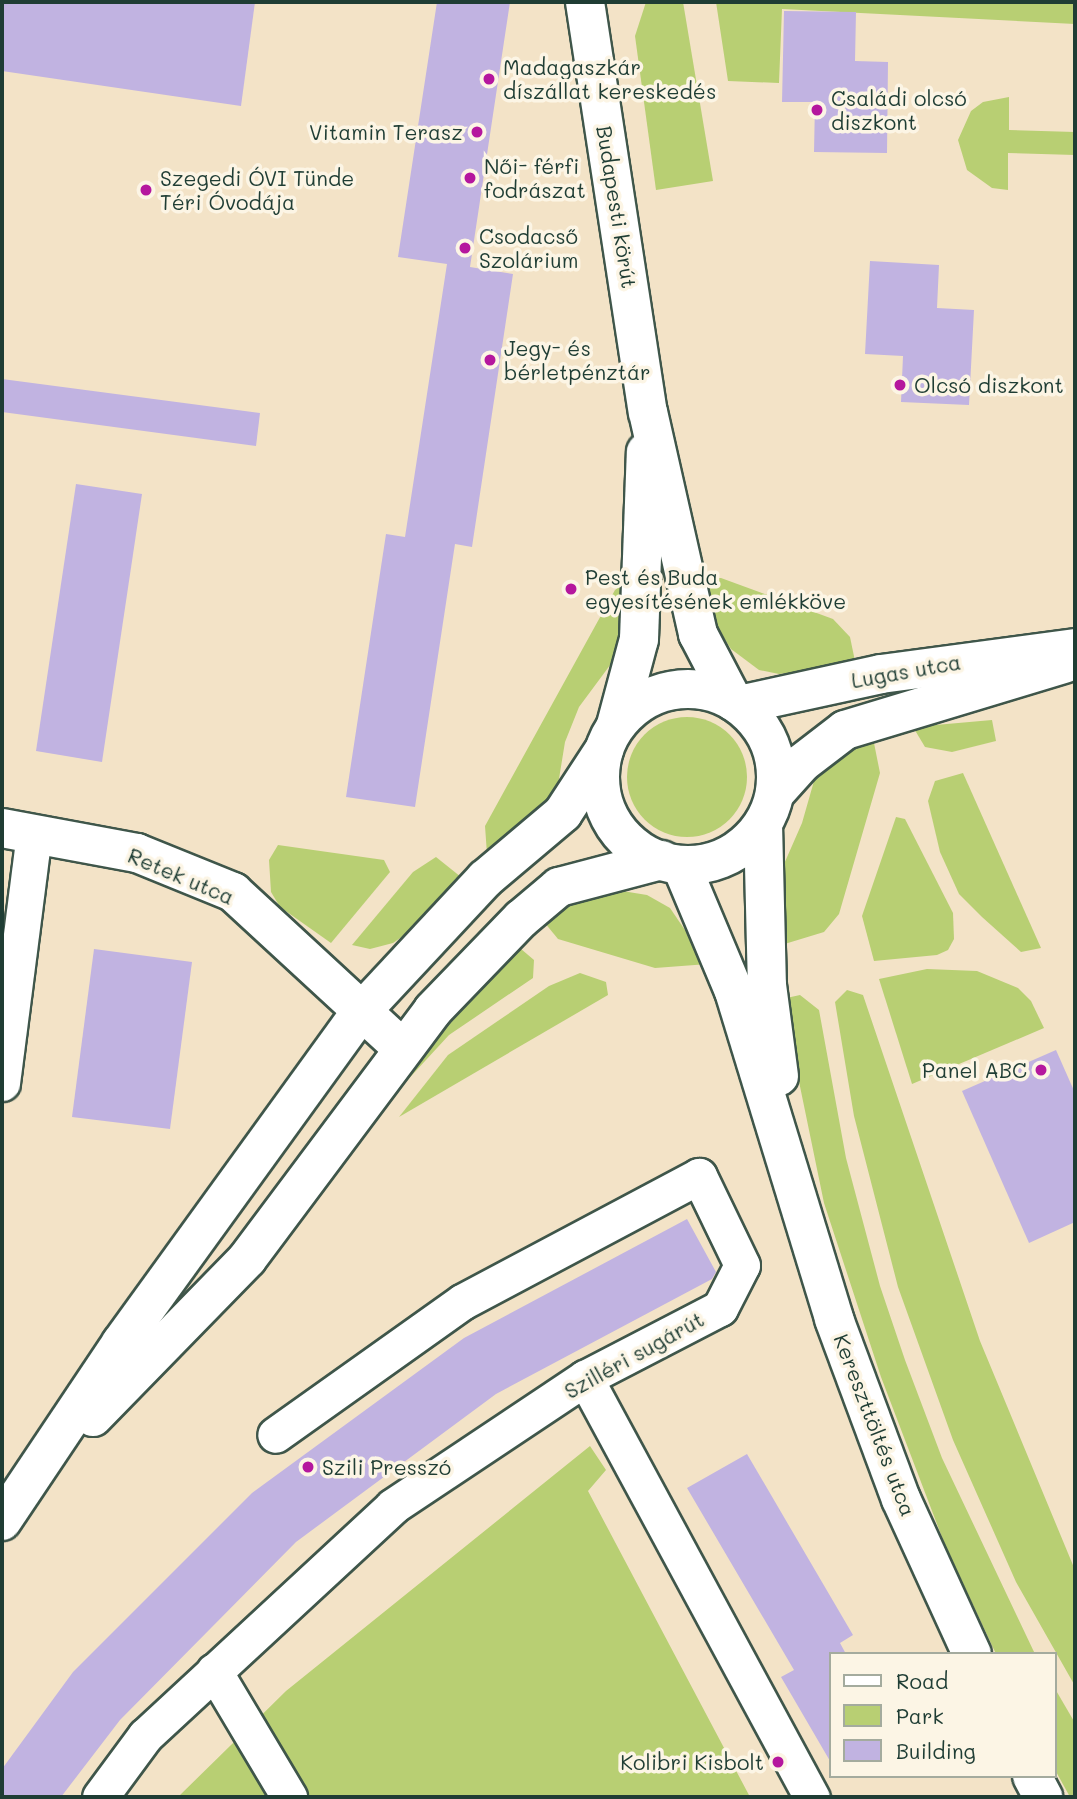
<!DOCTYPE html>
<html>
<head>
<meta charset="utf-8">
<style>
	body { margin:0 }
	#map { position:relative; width:1077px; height:1799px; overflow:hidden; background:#f3e3c7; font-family:Mali,sans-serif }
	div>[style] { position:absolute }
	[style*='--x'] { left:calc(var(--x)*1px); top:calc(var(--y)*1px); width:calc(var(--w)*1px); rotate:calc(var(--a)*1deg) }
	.green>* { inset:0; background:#b8cf73 }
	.round { border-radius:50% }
	.building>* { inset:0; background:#c1b3e1 }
	.roads { filter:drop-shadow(2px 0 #3f564a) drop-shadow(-2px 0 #3f564a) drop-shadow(0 2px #3f564a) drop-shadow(0 -2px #3f564a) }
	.street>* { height:35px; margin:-17.5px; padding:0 17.5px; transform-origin:17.5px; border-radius:17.5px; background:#fff }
	.secondary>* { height:38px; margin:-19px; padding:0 19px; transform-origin:19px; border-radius:19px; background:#fff }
	.secondary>.ring { margin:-19px; padding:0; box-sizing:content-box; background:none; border:38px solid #fff; border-radius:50% }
	.dots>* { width:19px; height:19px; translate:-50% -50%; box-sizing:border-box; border:4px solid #fcf5e5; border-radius:50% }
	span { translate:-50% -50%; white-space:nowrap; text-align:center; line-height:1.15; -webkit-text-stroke:7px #fcf5e5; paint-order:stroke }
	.poi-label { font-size:21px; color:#1f3d34 }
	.left { translate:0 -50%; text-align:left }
	.right { translate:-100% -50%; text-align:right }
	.street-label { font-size:21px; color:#1f3d34 }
	.frame { position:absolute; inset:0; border:4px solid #1f3d34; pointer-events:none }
	.legend { position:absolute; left:829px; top:1652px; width:228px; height:126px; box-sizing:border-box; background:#fcf5e5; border:2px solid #a4ab9e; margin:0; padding:9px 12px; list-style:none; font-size:21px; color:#1f3d34 }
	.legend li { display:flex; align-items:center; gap:14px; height:35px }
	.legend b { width:35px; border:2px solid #a4ab9e }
</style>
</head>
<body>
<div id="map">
	<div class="green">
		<div style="clip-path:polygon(646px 2px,683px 2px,713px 181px,656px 190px,635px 36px)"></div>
		<div style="clip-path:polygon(716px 2px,1075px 2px,1075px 24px,782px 9px,779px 83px,728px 81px)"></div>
		<div style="clip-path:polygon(1009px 97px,1009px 130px,1075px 132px,1075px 155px,1008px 153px,1008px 190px,992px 188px,967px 170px,958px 140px,971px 111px,983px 102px)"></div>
		<div style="clip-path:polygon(701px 578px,721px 578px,833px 619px,850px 637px,856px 666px,779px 674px,759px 670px,731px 649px,712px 619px)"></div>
		<div style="clip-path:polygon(627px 581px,622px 649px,579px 707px,565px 742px,558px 785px,532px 823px,487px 854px,485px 826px,615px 590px)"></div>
		<div class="round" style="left:627px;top:717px;width:120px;height:120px"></div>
		<div style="clip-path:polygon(992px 720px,996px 741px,952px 752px,925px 747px,913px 727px)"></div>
		<div style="clip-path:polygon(872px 733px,880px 773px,839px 914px,824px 932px,778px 946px,777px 880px,802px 823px,814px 781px,821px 766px)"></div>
		<div style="clip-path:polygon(963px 773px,1041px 948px,1021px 952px,982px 917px,959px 894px,940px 852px,928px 801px,935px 781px)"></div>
		<div style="clip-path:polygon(896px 817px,905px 819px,953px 913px,954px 939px,948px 950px,937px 955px,874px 961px,862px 916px)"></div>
		<div style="clip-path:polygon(278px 845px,384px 860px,390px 872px,331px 943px,280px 907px,271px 892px,269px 860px)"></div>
		<div style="clip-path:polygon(436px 857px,461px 877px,413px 929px,393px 943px,370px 949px,352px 945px,413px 872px)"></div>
		<div style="clip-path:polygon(610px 889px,647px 895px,670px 908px,708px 964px,655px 968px,558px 939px,540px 917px,566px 901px)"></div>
		<div style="clip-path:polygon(514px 943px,534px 960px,533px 978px,449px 1035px,390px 1099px,421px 1052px)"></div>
		<div style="clip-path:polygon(927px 969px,977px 971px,1018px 988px,1031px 1001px,1044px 1028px,912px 1084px,879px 979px)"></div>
		<div style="clip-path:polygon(580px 973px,606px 982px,608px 995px,399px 1117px,448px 1055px,549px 986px)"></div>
		<div style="clip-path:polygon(847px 990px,863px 995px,980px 1341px,1075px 1570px,1075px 1686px,1016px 1582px,953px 1440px,898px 1287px,854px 1116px,835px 1002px)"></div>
		<div style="clip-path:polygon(800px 995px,819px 1010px,846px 1158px,880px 1286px,905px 1360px,942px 1458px,1035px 1654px,996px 1654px,945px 1545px,881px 1377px,824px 1203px,782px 999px)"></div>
		<div style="clip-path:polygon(590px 1446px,606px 1470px,588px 1491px,750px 1797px,178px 1797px,286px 1691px)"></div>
		<div style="clip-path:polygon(1054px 1687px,1075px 1723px,1075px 1797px,1070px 1797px,1054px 1768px)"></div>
	</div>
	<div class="building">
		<div style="clip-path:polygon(2px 2px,255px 2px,241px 106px,2px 71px)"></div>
		<div style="clip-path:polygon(437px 2px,510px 2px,470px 267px,513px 274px,472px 547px,455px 544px,415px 807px,346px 797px,386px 534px,405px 537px,447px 264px,398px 257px)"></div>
		<div style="clip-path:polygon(784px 11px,856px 12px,855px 61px,888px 62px,887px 153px,814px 152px,815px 102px,782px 102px)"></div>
		<div style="clip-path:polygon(870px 261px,939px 265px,937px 308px,974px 310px,969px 405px,901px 402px,903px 356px,865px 354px)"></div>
		<div style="clip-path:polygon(2px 379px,260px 413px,256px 446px,2px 412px)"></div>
		<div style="clip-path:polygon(76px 484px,142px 494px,102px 762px,36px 751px)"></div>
		<div style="clip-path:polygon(94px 949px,192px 962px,170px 1129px,72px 1117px)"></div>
		<div style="clip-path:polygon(1056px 1050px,1075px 1093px,1075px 1222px,1029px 1243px,962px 1091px)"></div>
		<div style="clip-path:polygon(687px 1219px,716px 1272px,712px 1279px,496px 1394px,296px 1542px,120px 1720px,61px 1797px,2px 1797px,2px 1769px,73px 1672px,252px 1493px,464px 1338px)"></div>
		<div style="clip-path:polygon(747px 1454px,853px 1635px,840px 1643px,846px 1654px,830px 1654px,830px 1761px,781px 1677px,794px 1670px,687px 1488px)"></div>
	</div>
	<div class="roads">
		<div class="street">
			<div style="--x:2;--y:1083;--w:251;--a:-82.7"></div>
			<div style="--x:585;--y:1378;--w:477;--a:61.6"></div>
			<div style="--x:214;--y:1671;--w:147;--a:59.2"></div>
			<div style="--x:100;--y:1797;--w:76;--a:-53.6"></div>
			<div style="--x:145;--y:1736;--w:338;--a:-42.8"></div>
			<div style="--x:393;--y:1506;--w:231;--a:-33.7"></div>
			<div style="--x:585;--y:1378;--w:152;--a:-27.4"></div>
			<div style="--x:720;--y:1308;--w:48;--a:-62.9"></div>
			<div style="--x:742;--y:1265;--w:99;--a:-115.8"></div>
			<div style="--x:699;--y:1176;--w:268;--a:152"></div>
			<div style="--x:462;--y:1302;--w:229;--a:144.6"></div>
		</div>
		<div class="secondary">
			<div style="--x:585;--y:2;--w:415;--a:81.3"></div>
			<div style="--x:648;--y:412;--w:228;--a:77.3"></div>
			<div style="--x:698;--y:634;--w:76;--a:62.4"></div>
			<div class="ring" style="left:600px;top:689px;width:138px;height:138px"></div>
			<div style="--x:739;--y:705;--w:145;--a:-12.3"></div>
			<div style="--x:881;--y:674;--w:196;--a:-7.6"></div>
			<div style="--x:616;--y:725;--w:89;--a:-75"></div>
			<div style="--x:639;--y:639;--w:187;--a:-87.9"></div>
			<div style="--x:775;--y:793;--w:40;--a:-48"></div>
			<div style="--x:802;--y:763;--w:54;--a:-37.5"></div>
			<div style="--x:845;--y:730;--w:229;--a:-16.8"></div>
			<div style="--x:763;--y:824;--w:161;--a:88.6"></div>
			<div style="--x:767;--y:985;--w:92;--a:82.5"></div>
			<div style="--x:2;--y:828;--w:137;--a:10.5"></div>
			<div style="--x:137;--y:853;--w:104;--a:22.1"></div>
			<div style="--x:233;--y:892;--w:231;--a:42.7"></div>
			<div style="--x:681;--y:865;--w:137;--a:67.2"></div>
			<div style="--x:734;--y:991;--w:343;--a:73"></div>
			<div style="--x:834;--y:1319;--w:192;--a:69.6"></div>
			<div style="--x:901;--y:1499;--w:170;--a:65.4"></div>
			<div style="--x:93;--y:1417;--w:221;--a:-45.7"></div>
			<div style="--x:247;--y:1259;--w:311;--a:-53.2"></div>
			<div style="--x:433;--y:1010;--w:127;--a:-46"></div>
			<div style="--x:521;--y:919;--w:50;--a:-40.1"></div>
			<div style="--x:559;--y:887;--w:106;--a:-14.8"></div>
			<div style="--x:2;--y:1521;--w:214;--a:-56.2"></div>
			<div style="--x:121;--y:1343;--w:409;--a:-54.1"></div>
			<div style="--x:361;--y:1012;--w:182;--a:-47"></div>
			<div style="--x:485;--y:879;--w:102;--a:-40.2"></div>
			<div style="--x:563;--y:813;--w:75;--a:-56.9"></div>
			<div style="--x:1032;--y:1776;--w:24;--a:62"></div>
		</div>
	</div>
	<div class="dots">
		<div style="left:489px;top:79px;background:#b5179e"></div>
		<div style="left:817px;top:110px;background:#b5179e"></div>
		<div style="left:477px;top:132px;background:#b5179e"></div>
		<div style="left:470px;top:178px;background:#b5179e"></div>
		<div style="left:146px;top:190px;background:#b5179e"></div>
		<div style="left:465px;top:248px;background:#b5179e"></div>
		<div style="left:490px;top:360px;background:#b5179e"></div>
		<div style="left:900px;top:385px;background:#b5179e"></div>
		<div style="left:571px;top:589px;background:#b5179e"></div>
		<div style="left:1041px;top:1070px;background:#b5179e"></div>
		<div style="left:308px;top:1467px;background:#b5179e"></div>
		<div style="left:778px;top:1762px;background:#b5179e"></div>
	</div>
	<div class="poi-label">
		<span class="left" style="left:503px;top:79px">Madagaszkár<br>díszállat kereskedés</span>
		<span class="left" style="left:831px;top:110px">Családi olcsó<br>diszkont</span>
		<span class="right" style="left:463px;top:132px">Vitamin Terasz</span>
		<span class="left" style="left:484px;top:178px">Női- férfi<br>fodrászat</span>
		<span class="left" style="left:160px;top:190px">Szegedi ÓVI Tünde<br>Téri Óvodája</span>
		<span class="left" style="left:479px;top:248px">Csodacső<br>Szolárium</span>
		<span class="left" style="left:504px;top:360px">Jegy- és<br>bérletpénztár</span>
		<span class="left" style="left:914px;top:385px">Olcsó diszkont</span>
		<span class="left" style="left:585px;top:589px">Pest és Buda<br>egyesítésének emlékköve</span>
		<span class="right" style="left:1027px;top:1070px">Panel ABC</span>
		<span class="left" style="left:322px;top:1467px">Szili Presszó</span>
		<span class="right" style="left:764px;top:1762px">Kolibri Kisbolt</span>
	</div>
	<div class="street-label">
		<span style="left:617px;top:207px;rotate:81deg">Budapesti körút</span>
		<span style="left:906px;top:671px;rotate:-10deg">Lugas utca</span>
		<span style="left:181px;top:876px;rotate:23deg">Retek utca</span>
		<span style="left:634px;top:1355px;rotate:-29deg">Szilléri sugárút</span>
		<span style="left:875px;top:1425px;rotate:69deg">Kereszttöltés utca</span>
	</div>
	<div class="frame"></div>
	<ul class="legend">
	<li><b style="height:9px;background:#fff"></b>Road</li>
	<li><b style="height:19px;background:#b8cf73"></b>Park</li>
	<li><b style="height:19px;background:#c1b3e1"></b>Building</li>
	</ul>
</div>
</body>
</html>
